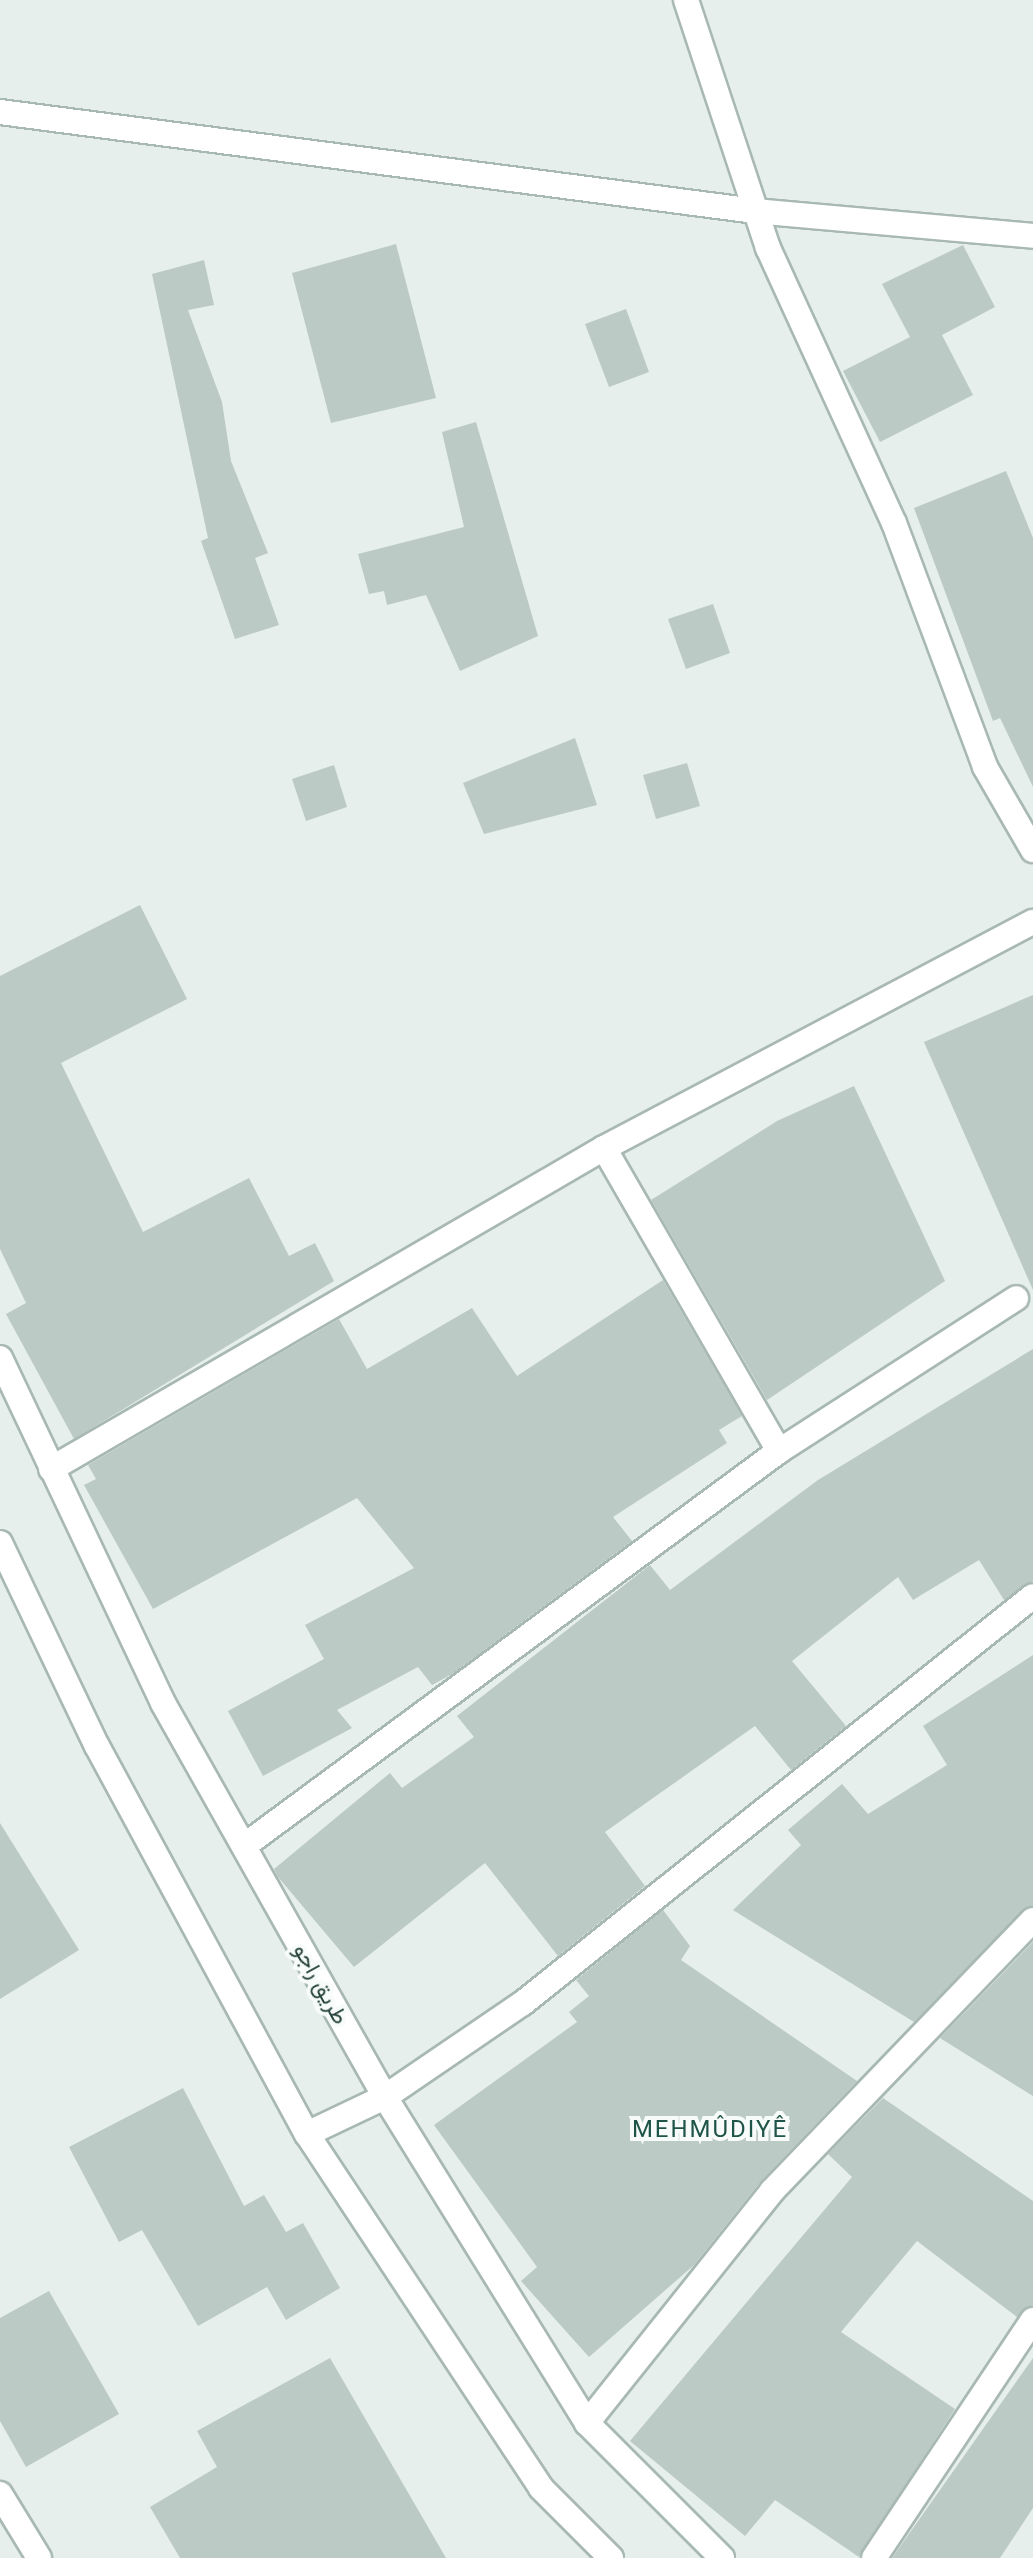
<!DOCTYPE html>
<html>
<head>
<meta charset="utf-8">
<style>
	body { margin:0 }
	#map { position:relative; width:1033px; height:2558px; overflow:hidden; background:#e6efeb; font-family:Roboto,Vazirmatn,sans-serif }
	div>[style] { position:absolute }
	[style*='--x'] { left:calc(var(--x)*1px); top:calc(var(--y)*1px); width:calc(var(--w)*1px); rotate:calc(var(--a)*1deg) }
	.building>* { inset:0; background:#bbcac4 }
	.roads { filter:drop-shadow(2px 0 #a8b8b2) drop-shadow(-2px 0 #a8b8b2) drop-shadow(0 2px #a8b8b2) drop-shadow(0 -2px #a8b8b2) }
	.minor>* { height:24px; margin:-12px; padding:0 12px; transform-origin:12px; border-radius:12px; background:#fff }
	.secondary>* { height:24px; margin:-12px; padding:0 12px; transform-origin:12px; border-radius:12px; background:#fff }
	span { translate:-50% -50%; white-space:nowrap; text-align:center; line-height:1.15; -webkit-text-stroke:8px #f7fbf9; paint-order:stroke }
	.street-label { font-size:22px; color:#24423a }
	.neighbourhood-label { font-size:24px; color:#1f5548; letter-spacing:2px }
</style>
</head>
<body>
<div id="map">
	<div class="building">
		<div style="clip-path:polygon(396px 244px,436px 398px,331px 423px,292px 273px)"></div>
		<div style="clip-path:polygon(963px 245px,995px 307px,942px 335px,973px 395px,880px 442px,843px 371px,910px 337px,882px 284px)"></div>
		<div style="clip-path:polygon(204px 260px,214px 305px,188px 310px,222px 402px,231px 461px,268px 553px,255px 558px,279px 625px,235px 639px,201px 541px,208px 538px,152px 274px)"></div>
		<div style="clip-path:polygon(626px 309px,649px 372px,609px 387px,585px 324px)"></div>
		<div style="clip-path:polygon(476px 422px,538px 636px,460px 671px,426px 595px,387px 605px,384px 591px,369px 594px,358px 554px,464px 527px,442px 432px)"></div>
		<div style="clip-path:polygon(1006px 471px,1033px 538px,1033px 787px,1000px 718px,993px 721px,914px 508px)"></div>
		<div style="clip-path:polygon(713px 604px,730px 653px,686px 669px,668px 619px)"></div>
		<div style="clip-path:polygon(575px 738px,597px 805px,484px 834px,463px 783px)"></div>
		<div style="clip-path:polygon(687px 763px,700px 806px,656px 819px,643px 775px)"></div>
		<div style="clip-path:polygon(334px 765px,347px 807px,306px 821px,292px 779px)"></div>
		<div style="clip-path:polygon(140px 905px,187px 999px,61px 1063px,143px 1232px,249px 1178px,289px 1256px,315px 1243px,334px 1281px,74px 1439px,6px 1314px,26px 1303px,0 1249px,0 976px)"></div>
		<div style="clip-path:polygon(1033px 995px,1033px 1290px,924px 1042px)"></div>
		<div style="clip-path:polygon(854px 1086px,945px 1281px,767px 1400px,651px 1200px,777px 1121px)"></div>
		<div style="clip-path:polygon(663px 1280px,742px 1416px,719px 1430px,727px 1443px,613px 1517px,632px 1541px,452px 1674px,432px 1685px,418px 1667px,337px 1710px,352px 1728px,263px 1776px,228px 1711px,324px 1659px,305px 1625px,414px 1568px,357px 1498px,153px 1609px,84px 1485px,96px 1479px,88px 1465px,339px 1319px,367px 1369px,472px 1308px,517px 1376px)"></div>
		<div style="clip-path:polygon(1033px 1349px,1033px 1581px,1004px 1600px,979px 1560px,913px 1600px,898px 1577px,792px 1661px,846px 1726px,791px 1770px,755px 1726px,605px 1832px,645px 1886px,558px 1956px,485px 1863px,354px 1967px,278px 1877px,274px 1869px,390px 1773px,402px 1788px,474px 1737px,457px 1716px,650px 1565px,670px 1590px,818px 1480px)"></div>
		<div style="clip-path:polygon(1033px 1655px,1033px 1905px,914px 2022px,733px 1910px,801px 1845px,788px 1830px,842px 1784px,868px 1814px,947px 1765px,923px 1726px)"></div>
		<div style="clip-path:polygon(0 1823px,79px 1950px,0 1999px)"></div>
		<div style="clip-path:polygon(663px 1910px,690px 1946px,681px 1960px,857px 2081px,761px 2181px,694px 2265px,589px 2357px,521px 2281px,537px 2267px,434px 2125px,577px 2022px,569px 2012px,589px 1996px,576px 1980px)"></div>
		<div style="clip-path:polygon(1033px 1942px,1033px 2096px,940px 2038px)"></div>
		<div style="clip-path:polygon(183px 2088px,244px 2206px,264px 2195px,286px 2232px,303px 2223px,340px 2288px,286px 2320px,267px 2287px,198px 2326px,142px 2230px,119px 2242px,69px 2147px)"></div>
		<div style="clip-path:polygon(883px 2098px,1033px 2201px,1033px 2305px,1017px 2317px,917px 2241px,841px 2332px,955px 2409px,859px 2557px,775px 2500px,745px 2536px,630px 2441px,852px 2177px,828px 2154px)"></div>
		<div style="clip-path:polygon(49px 2291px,119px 2414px,26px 2467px,0 2421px,0 2318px)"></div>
		<div style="clip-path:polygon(330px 2358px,446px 2558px,180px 2558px,150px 2507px,217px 2467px,197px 2431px)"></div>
		<div style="clip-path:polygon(1033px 2358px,1033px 2508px,1000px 2558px,892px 2558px)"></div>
	</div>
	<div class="roads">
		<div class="minor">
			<div style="--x:686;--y:0;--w:261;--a:71.7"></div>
			<div style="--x:768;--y:248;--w:302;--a:65.4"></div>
			<div style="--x:894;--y:523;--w:260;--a:69.5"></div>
			<div style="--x:985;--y:767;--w:96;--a:60"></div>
			<div style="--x:0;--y:112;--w:761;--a:7.47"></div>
			<div style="--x:755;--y:211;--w:279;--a:5.1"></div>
			<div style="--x:604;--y:1148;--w:350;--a:60"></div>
			<div style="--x:51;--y:1469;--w:639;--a:-30.13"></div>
			<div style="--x:604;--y:1148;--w:485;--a:-27.8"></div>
			<div style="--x:244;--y:1846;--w:665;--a:-36.44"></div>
			<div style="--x:779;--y:1451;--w:282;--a:-32.8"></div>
			<div style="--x:307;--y:2134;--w:86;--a:-25.4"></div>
			<div style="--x:385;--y:2097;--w:167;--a:-34.3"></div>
			<div style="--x:523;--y:2003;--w:652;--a:-38.59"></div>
			<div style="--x:587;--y:2423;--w:297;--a:-51.4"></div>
			<div style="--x:772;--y:2191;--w:376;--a:-46.1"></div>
			<div style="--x:0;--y:2494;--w:75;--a:58.6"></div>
			<div style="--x:874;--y:2558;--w:286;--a:-56.3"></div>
		</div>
		<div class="secondary">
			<div style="--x:0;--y:1358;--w:382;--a:64.7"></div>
			<div style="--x:163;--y:1703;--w:452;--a:60.6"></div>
			<div style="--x:385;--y:2097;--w:384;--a:58.2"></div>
			<div style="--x:587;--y:2423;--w:191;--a:45"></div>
			<div style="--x:0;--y:1543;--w:225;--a:64.5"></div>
			<div style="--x:97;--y:1746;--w:441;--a:61.6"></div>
			<div style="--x:307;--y:2134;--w:424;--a:56.5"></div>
			<div style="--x:541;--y:2488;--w:99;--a:45"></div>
		</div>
	</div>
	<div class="street-label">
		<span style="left:321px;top:1984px;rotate:61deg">طريق راجو</span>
	</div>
	<div class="neighbourhood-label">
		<span style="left:710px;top:2130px">MEHMÛDIYÊ</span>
	</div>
</div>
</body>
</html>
